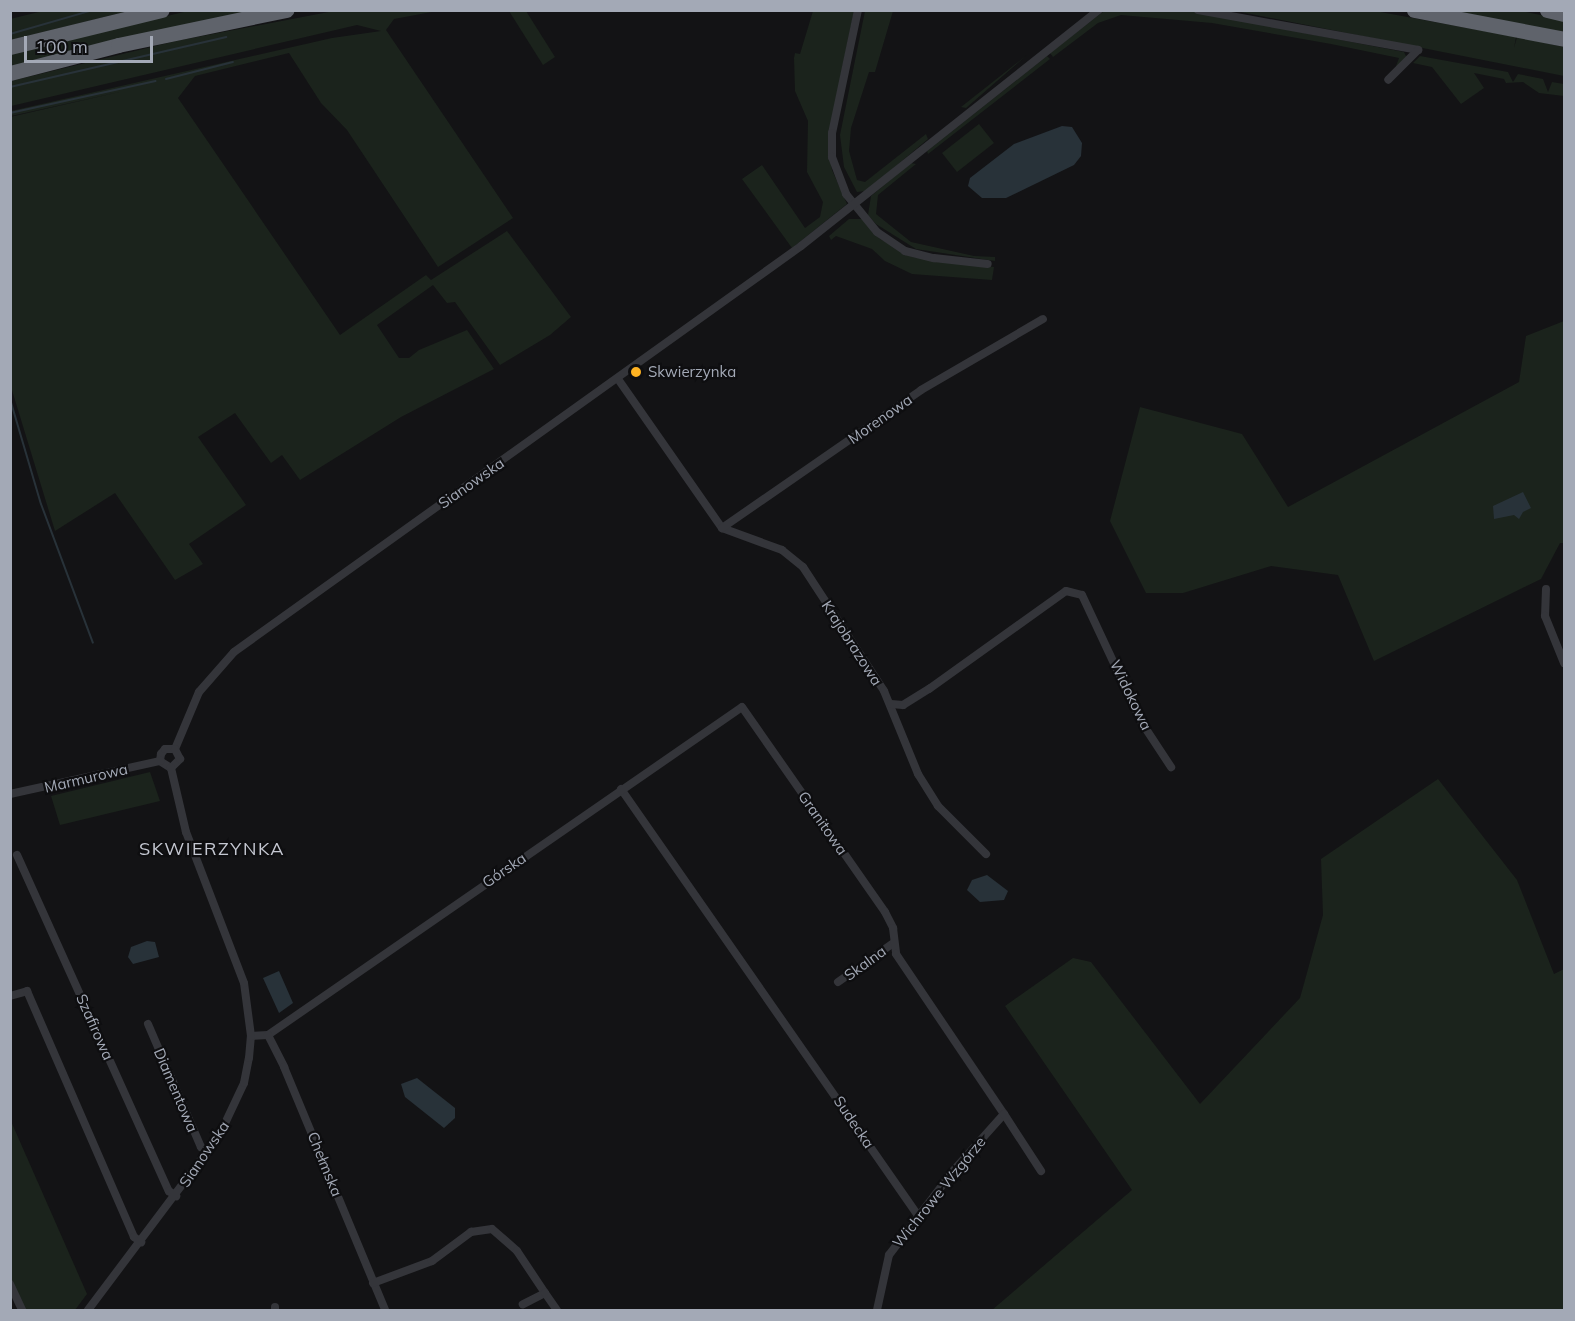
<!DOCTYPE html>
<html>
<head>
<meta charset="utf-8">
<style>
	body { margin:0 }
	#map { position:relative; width:1575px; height:1321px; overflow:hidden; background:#131315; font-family:Mulish,sans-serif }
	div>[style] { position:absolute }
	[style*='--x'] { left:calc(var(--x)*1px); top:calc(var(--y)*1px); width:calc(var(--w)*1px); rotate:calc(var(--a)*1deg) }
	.green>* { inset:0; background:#1b231c }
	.water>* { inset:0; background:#283239 }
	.stream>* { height:2px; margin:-1px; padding:0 1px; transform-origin:1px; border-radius:1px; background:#283239 }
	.minor>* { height:8px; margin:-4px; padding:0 4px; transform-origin:4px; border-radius:4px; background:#34353a }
	.motorway>* { height:15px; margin:-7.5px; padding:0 7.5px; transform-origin:7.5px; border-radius:7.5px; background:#5f636b }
	.dots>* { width:16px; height:16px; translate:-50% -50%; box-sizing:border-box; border:3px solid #0e0e10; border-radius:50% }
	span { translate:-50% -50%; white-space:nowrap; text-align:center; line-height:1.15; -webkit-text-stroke:4.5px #0e0e10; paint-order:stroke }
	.poi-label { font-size:15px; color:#a3a9b6 }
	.left { translate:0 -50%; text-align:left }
	.street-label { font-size:15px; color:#a3a9b6 }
	.quarter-label { font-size:18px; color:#c5c8d2; letter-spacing:1.5px }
	.frame { position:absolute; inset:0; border:12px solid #a3a9b6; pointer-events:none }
	.scale { position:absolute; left:24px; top:36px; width:129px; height:27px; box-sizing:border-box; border:3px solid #a3a9b6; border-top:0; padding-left:8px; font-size:18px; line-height:21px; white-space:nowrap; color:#a3a9b6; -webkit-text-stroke:4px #0e0e10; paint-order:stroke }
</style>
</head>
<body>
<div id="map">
	<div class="green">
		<div style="clip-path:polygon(1184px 10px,1404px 52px,1407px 58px,1395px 69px,1399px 58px,1331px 44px,1212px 23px,1121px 15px,1098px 23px,1053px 57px,1050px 53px,1104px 11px)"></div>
		<div style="clip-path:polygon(43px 11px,129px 11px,11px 40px,10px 19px)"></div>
		<div style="clip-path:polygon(188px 11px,260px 11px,11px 68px,11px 53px)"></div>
		<div style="clip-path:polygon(334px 11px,437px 11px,394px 19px,386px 30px,513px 218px,438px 267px,347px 130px,321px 103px,289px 53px,195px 76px,178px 98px,340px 335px,426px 275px,431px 280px,507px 231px,571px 317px,550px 335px,500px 365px,455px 302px,447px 303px,433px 285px,377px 325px,399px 358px,409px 358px,419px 350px,467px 330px,494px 369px,401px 417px,300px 480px,282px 455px,271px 463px,235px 413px,198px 437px,246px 505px,189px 544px,203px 564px,175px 580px,115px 493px,55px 531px,11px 387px,10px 117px,124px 91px,11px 116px,11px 111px,332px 38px,381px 31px,357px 25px,11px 106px,11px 81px,176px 41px)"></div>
		<div style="clip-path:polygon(509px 11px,526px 11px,555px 57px,543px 65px)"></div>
		<div style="clip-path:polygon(813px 11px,854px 11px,828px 137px,832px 170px,847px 204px,792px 248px,742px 179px,762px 165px,805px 228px,820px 217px,823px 202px,807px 172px,808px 121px,795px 91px,794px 58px,795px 53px,800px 54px)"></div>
		<div style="clip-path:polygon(865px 11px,893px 11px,875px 72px,869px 72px,851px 128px,849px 151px,857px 180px,865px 182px,926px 134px,928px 139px,866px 191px,857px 192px,844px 167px,840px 135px)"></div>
		<div style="clip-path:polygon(1236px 11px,1375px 11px,1516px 37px,1514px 48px,1517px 37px,1564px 47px,1564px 76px)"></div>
		<div style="clip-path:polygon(1449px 11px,1522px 11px,1564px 20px,1564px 34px)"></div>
		<div style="clip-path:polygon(1027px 55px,966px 108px,961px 107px)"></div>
		<div style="clip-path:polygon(1047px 56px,1050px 59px,928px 154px,927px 151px)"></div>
		<div style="clip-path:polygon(1420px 56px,1508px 72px,1513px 82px,1518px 74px,1543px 79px,1548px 92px,1552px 82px,1564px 84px,1564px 96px,1539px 93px,1523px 82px,1506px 83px,1504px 79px,1474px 73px,1484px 88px,1461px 104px,1432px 67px,1413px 63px)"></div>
		<div style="clip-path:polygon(979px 124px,994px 143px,957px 172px,942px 153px)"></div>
		<div style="clip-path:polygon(911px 163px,916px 164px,878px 195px,876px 214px,911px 242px,974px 256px,995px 257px,995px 261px,916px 249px,876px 224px,868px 215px,871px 196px)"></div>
		<div style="clip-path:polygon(849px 219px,862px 219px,880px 239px,913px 257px,994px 267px,992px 280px,912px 274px,885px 261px,872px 249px,836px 236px,831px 240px,829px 236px)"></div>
		<div style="clip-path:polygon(1564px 321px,1564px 543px,1560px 543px,1541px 579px,1374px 661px,1338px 575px,1271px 566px,1183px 593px,1146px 593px,1110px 521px,1140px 407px,1242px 434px,1288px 507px,1519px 382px,1526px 336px)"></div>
		<div style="clip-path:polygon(150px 772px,160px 801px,60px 825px,51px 796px)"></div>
		<div style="clip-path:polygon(1438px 779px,1517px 880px,1554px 974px,1564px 969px,1564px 1310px,992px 1310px,1132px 1190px,1005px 1006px,1073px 958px,1091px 962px,1200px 1104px,1300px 998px,1323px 915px,1321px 859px)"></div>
		<div style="clip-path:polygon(10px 1119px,87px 1294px,75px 1310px,24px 1310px,11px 1279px)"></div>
	</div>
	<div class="water">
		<div style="clip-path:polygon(1062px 126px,1072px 127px,1082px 143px,1081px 156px,1074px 165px,1006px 198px,982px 198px,968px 186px,970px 178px,1014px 144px)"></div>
		<div style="clip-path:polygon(1523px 492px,1531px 508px,1523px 512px,1519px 519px,1514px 515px,1494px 519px,1493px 506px)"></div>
		<div style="clip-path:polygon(987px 875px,1008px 891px,1004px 900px,980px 902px,967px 890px,972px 880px)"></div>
		<div style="clip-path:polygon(147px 941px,155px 942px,159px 957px,133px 964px,128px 957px,131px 947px)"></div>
		<div style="clip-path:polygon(279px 971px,293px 1003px,279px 1013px,263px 978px)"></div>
		<div style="clip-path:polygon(417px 1078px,455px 1108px,455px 1118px,444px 1128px,405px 1097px,401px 1084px)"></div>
	</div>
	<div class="stream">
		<div style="--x:10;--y:34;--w:86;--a:-16.1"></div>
		<div style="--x:166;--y:79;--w:69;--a:-14.2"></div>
		<div style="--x:10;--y:87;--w:222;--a:-13"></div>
		<div style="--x:10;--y:113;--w:149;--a:-12.4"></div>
		<div style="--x:10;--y:399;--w:109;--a:73.6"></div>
		<div style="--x:41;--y:504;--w:148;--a:69.5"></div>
	</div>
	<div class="minor">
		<div style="--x:858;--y:10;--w:126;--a:101.9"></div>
		<div style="--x:832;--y:133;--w:24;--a:90"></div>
		<div style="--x:832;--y:157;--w:40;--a:69"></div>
		<div style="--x:846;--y:194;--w:49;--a:50.8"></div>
		<div style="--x:877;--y:232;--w:34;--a:34"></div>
		<div style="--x:905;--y:251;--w:30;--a:14"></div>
		<div style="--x:934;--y:258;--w:54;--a:6.3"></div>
		<div style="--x:1198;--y:10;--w:224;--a:10.3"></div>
		<div style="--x:1418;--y:50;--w:42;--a:135"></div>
		<div style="--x:618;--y:379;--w:182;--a:55.1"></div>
		<div style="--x:722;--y:528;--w:64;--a:20.1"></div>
		<div style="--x:782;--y:550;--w:27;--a:39"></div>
		<div style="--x:803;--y:567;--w:148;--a:56.8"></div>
		<div style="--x:884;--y:691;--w:90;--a:67.7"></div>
		<div style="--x:918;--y:774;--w:38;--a:58"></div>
		<div style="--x:938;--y:806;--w:68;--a:45"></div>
		<div style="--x:722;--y:528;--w:242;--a:-34.7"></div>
		<div style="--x:921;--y:390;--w:141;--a:-30.2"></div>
		<div style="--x:1546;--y:589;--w:27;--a:92"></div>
		<div style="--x:1545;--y:616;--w:51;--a:68"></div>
		<div style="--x:891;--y:704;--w:12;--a:5"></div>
		<div style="--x:903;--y:705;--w:31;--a:-32"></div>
		<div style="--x:929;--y:689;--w:168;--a:-35.6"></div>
		<div style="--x:1066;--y:591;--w:16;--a:14"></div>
		<div style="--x:1082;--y:595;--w:141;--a:64.9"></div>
		<div style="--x:1142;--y:723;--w:53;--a:56.6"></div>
		<div style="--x:175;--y:749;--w:62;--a:-67.2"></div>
		<div style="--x:199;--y:692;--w:53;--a:-48.8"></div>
		<div style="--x:234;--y:652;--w:697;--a:-35.6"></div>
		<div style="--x:801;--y:246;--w:380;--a:-38.4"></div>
		<div style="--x:171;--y:768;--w:13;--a:-148"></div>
		<div style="--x:160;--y:761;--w:7;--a:-82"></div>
		<div style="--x:161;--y:754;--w:6;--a:-51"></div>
		<div style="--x:165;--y:749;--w:10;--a:0"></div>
		<div style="--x:171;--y:768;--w:13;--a:-45"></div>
		<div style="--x:180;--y:759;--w:11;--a:-117"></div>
		<div style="--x:621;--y:789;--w:522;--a:55.15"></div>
		<div style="--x:10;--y:794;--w:154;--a:-12.4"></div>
		<div style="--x:17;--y:855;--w:369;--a:65.7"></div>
		<div style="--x:169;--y:1191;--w:9;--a:36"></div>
		<div style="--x:838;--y:982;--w:66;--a:-35.1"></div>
		<div style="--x:10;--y:996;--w:18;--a:-16"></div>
		<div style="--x:27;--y:991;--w:268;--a:66.5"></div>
		<div style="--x:134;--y:1237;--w:9;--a:36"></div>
		<div style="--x:148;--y:1024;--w:134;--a:66.7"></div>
		<div style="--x:201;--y:1147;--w:9;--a:41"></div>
		<div style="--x:268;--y:1035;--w:576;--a:-34.68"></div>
		<div style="--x:742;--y:707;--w:250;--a:55.1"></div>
		<div style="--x:885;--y:912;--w:18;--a:63"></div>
		<div style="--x:893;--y:928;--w:26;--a:83"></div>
		<div style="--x:896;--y:954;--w:193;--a:56"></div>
		<div style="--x:1004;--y:1114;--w:75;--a:131.8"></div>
		<div style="--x:954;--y:1170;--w:107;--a:127.4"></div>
		<div style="--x:889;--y:1255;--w:56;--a:102.3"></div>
		<div style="--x:251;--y:1036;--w:17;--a:-3"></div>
		<div style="--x:268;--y:1035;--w:36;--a:63"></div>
		<div style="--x:284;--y:1067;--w:263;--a:67.4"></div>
		<div style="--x:1004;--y:1114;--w:68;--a:57"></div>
		<div style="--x:373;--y:1283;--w:63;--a:-20.4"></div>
		<div style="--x:432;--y:1261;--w:49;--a:-36.6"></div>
		<div style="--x:471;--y:1232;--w:21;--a:-8"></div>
		<div style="--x:492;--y:1229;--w:33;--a:41"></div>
		<div style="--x:517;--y:1251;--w:50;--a:56.3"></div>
		<div style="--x:545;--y:1293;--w:25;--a:153"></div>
		<div style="--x:10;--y:1284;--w:29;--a:65"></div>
		<div style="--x:545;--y:1293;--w:21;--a:55"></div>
		<div style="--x:275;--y:1307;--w:3;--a:90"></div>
		<div style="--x:88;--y:1310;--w:220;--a:-53.1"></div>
		<div style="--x:220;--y:1134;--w:56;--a:-64.8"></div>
		<div style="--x:244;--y:1083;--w:25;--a:-79"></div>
		<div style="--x:249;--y:1058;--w:22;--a:-85"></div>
		<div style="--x:251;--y:1036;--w:53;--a:-97.5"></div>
		<div style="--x:244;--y:983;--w:162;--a:-111"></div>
		<div style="--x:186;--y:832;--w:66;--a:-103.2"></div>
	</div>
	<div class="motorway">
		<div style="--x:1414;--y:10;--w:153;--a:10.9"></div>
		<div style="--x:1547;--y:10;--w:17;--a:13"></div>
		<div style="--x:10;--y:47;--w:156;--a:-13.7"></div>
		<div style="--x:10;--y:73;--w:112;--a:-14.5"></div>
		<div style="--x:118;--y:45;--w:172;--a:-11.8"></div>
	</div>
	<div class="dots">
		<div style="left:636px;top:372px;background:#feb222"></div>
	</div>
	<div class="poi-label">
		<span class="left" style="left:648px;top:372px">Skwierzynka</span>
	</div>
	<div class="street-label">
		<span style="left:880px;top:419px;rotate:-35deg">Morenowa</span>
		<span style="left:471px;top:483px;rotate:-35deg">Sianowska</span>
		<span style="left:852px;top:643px;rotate:57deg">Krajobrazowa</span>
		<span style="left:1131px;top:695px;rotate:64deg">Widokowa</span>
		<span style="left:86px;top:778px;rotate:-13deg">Marmurowa</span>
		<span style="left:823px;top:823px;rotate:55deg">Granitowa</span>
		<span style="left:504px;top:870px;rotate:-34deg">Górska</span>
		<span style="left:865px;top:963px;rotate:-36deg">Skalna</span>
		<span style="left:95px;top:1027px;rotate:66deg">Szafirowa</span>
		<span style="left:176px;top:1090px;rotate:67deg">Diamentowa</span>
		<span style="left:854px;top:1122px;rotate:56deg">Sudecka</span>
		<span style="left:204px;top:1154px;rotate:-56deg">Sianowska</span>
		<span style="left:325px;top:1164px;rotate:68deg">Chełmska</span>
		<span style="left:939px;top:1192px;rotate:-51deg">Wichrowe Wzgórze</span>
	</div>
	<div class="quarter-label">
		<span style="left:212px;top:849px">SKWIERZYNKA</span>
	</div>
	<div class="frame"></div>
	<div class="scale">100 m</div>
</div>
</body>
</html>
